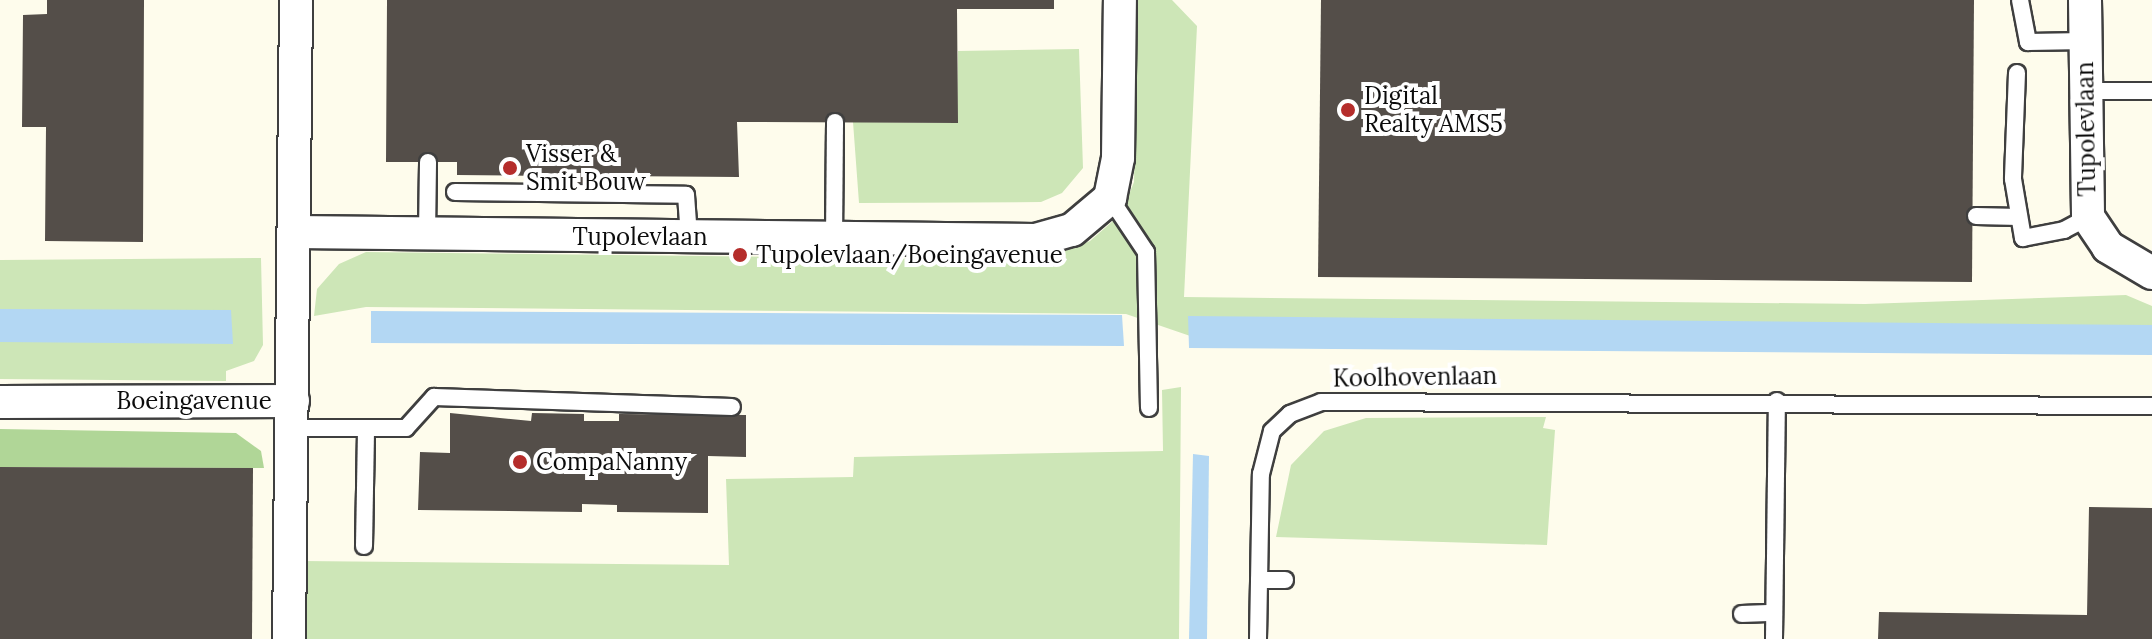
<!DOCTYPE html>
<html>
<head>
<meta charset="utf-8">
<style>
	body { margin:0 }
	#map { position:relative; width:2152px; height:639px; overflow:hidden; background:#fefcec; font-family:Lora,serif }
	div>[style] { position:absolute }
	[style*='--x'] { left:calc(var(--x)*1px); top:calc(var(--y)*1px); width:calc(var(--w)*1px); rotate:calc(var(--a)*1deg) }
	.green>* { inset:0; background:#cde6b7 }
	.forest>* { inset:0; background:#b0d697 }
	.water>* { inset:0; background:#b3d7f3 }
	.building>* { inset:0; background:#544e49 }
	.roads { filter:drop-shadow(2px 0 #3f3f3f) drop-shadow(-2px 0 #3f3f3f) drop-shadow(0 2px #3f3f3f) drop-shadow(0 -2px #3f3f3f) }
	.service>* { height:16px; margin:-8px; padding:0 8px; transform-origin:8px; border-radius:8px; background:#fff }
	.minor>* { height:32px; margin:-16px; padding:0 16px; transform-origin:16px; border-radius:16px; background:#fff }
	.dots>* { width:22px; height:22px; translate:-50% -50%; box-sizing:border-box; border:4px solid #fff; border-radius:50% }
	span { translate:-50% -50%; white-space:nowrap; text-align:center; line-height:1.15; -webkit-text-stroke:8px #fff; paint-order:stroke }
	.poi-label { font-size:24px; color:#0c0c0c }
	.left { translate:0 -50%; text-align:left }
	.street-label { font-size:24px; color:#0c0c0c }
</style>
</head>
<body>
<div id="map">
	<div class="green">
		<div style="clip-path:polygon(1138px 0,1172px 0,1197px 26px,1184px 297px,1865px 304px,2126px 295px,2152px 306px,2152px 334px,1199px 339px,1126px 314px,366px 307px,314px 316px,317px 289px,339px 264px,366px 252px,1042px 260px,1090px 241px,1121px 214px,1134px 182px)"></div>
		<div style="clip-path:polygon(1079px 49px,1083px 168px,1062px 193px,1041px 202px,859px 203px,853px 122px,957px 123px,958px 51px)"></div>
		<div style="clip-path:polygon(261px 258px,263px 345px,254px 361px,226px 371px,226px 381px,0 379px,0 260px)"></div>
		<div style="clip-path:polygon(1181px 387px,1179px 639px,302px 639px,302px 561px,729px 565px,726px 479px,853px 477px,854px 457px,1163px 451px,1162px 390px)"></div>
		<div style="clip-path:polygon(1546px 417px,1543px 428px,1555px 430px,1547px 545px,1276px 537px,1291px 465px,1324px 431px,1366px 418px)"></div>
	</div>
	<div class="forest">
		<div style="clip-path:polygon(0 429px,236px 433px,261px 451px,264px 468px,0 467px)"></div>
	</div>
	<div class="water">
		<div style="clip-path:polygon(0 309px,231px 310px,233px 344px,0 342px)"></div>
		<div style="clip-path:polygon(371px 311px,1122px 315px,1124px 346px,371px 343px)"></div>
		<div style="clip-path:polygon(1188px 316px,2152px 325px,2152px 355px,1189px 348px)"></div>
		<div style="clip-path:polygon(1193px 454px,1209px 456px,1207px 639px,1189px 639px)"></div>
	</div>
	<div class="building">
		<div style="clip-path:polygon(47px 0,144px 0,143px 242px,45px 241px,46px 127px,22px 127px,23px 15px,47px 14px)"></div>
		<div style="clip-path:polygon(387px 0,1054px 0,1054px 9px,957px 9px,958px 123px,737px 122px,739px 177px,610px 176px,610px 187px,581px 183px,545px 192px,546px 176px,457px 175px,457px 162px,386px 162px)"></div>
		<div style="clip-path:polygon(1321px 0,1974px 0,1972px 282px,1318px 277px)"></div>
		<div style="clip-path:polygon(450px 413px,531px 421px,532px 413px,584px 414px,584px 421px,619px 421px,619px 414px,746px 415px,746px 457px,708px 456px,708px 513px,617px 512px,617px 505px,582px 504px,582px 512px,418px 510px,420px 452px,450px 453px)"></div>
		<div style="clip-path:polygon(0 467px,253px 468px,252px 639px,0 639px)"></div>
		<div style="clip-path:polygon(2089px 507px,2152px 508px,2152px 639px,1878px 639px,1879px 612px,2087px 615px)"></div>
	</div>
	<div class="roads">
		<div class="service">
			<div style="--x:2020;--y:0;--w:43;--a:79.2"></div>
			<div style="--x:2028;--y:42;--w:57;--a:-1"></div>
			<div style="--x:2017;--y:73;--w:106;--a:92.2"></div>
			<div style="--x:2013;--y:179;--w:60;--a:80.4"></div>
			<div style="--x:2023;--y:238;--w:42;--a:-11"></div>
			<div style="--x:2064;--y:230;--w:27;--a:-28"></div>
			<div style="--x:2084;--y:91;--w:68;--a:0"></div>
			<div style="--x:455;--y:192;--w:231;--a:0.7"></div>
			<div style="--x:686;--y:195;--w:42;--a:85.9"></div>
			<div style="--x:1110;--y:198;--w:65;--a:56.3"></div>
			<div style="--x:1146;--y:252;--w:156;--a:88.9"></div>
			<div style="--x:1976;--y:216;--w:43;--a:1.3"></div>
			<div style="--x:427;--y:235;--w:73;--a:-89.2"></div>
			<div style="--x:834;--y:239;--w:117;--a:-89.5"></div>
			<div style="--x:290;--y:428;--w:116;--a:0"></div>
			<div style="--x:406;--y:428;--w:42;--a:-47.9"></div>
			<div style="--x:434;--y:397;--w:298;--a:1.9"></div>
			<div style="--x:364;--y:546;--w:117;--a:-89"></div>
			<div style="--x:1259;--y:580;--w:26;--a:0"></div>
			<div style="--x:1742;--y:614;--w:32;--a:-2"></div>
			<div style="--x:1258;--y:639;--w:165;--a:-89"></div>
			<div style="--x:1261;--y:474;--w:44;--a:-75.7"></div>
			<div style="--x:1272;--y:431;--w:25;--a:-43"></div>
			<div style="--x:1290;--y:414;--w:33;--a:-21"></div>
			<div style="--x:1321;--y:402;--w:831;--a:0.28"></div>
			<div style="--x:1774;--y:639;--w:238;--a:-89.3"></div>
		</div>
		<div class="minor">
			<div style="--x:2085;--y:0;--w:217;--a:89.2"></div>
			<div style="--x:2088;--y:217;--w:36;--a:56"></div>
			<div style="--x:2108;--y:247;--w:51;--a:30.6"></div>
			<div style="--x:295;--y:232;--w:741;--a:0.62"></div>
			<div style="--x:1036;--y:240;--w:37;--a:-16"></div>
			<div style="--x:1072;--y:230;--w:50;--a:-40.1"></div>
			<div style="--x:1110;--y:198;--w:41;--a:-78.7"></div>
			<div style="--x:1118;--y:158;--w:158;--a:-89.3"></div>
			<div style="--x:0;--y:402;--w:293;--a:-0.2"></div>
			<div style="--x:289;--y:639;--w:639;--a:-89.37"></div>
		</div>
	</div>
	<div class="dots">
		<div style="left:1348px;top:110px;background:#b52d2b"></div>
		<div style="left:510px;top:168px;background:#b52d2b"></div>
		<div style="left:740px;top:255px;background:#b52d2b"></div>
		<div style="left:520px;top:462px;background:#b52d2b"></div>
	</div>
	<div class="poi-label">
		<span class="left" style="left:1364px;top:110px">Digital<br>Realty AMS5</span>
		<span class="left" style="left:526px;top:168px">Visser &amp;<br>Smit Bouw</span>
		<span class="left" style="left:756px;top:255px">Tupolevlaan/Boeingavenue</span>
		<span class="left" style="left:536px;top:462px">CompaNanny</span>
	</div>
	<div class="street-label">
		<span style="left:2086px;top:129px;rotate:-91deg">Tupolevlaan</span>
		<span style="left:640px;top:237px">Tupolevlaan</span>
		<span style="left:1415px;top:377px;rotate:-1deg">Koolhovenlaan</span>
		<span style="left:194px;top:401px">Boeingavenue</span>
	</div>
</div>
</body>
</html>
